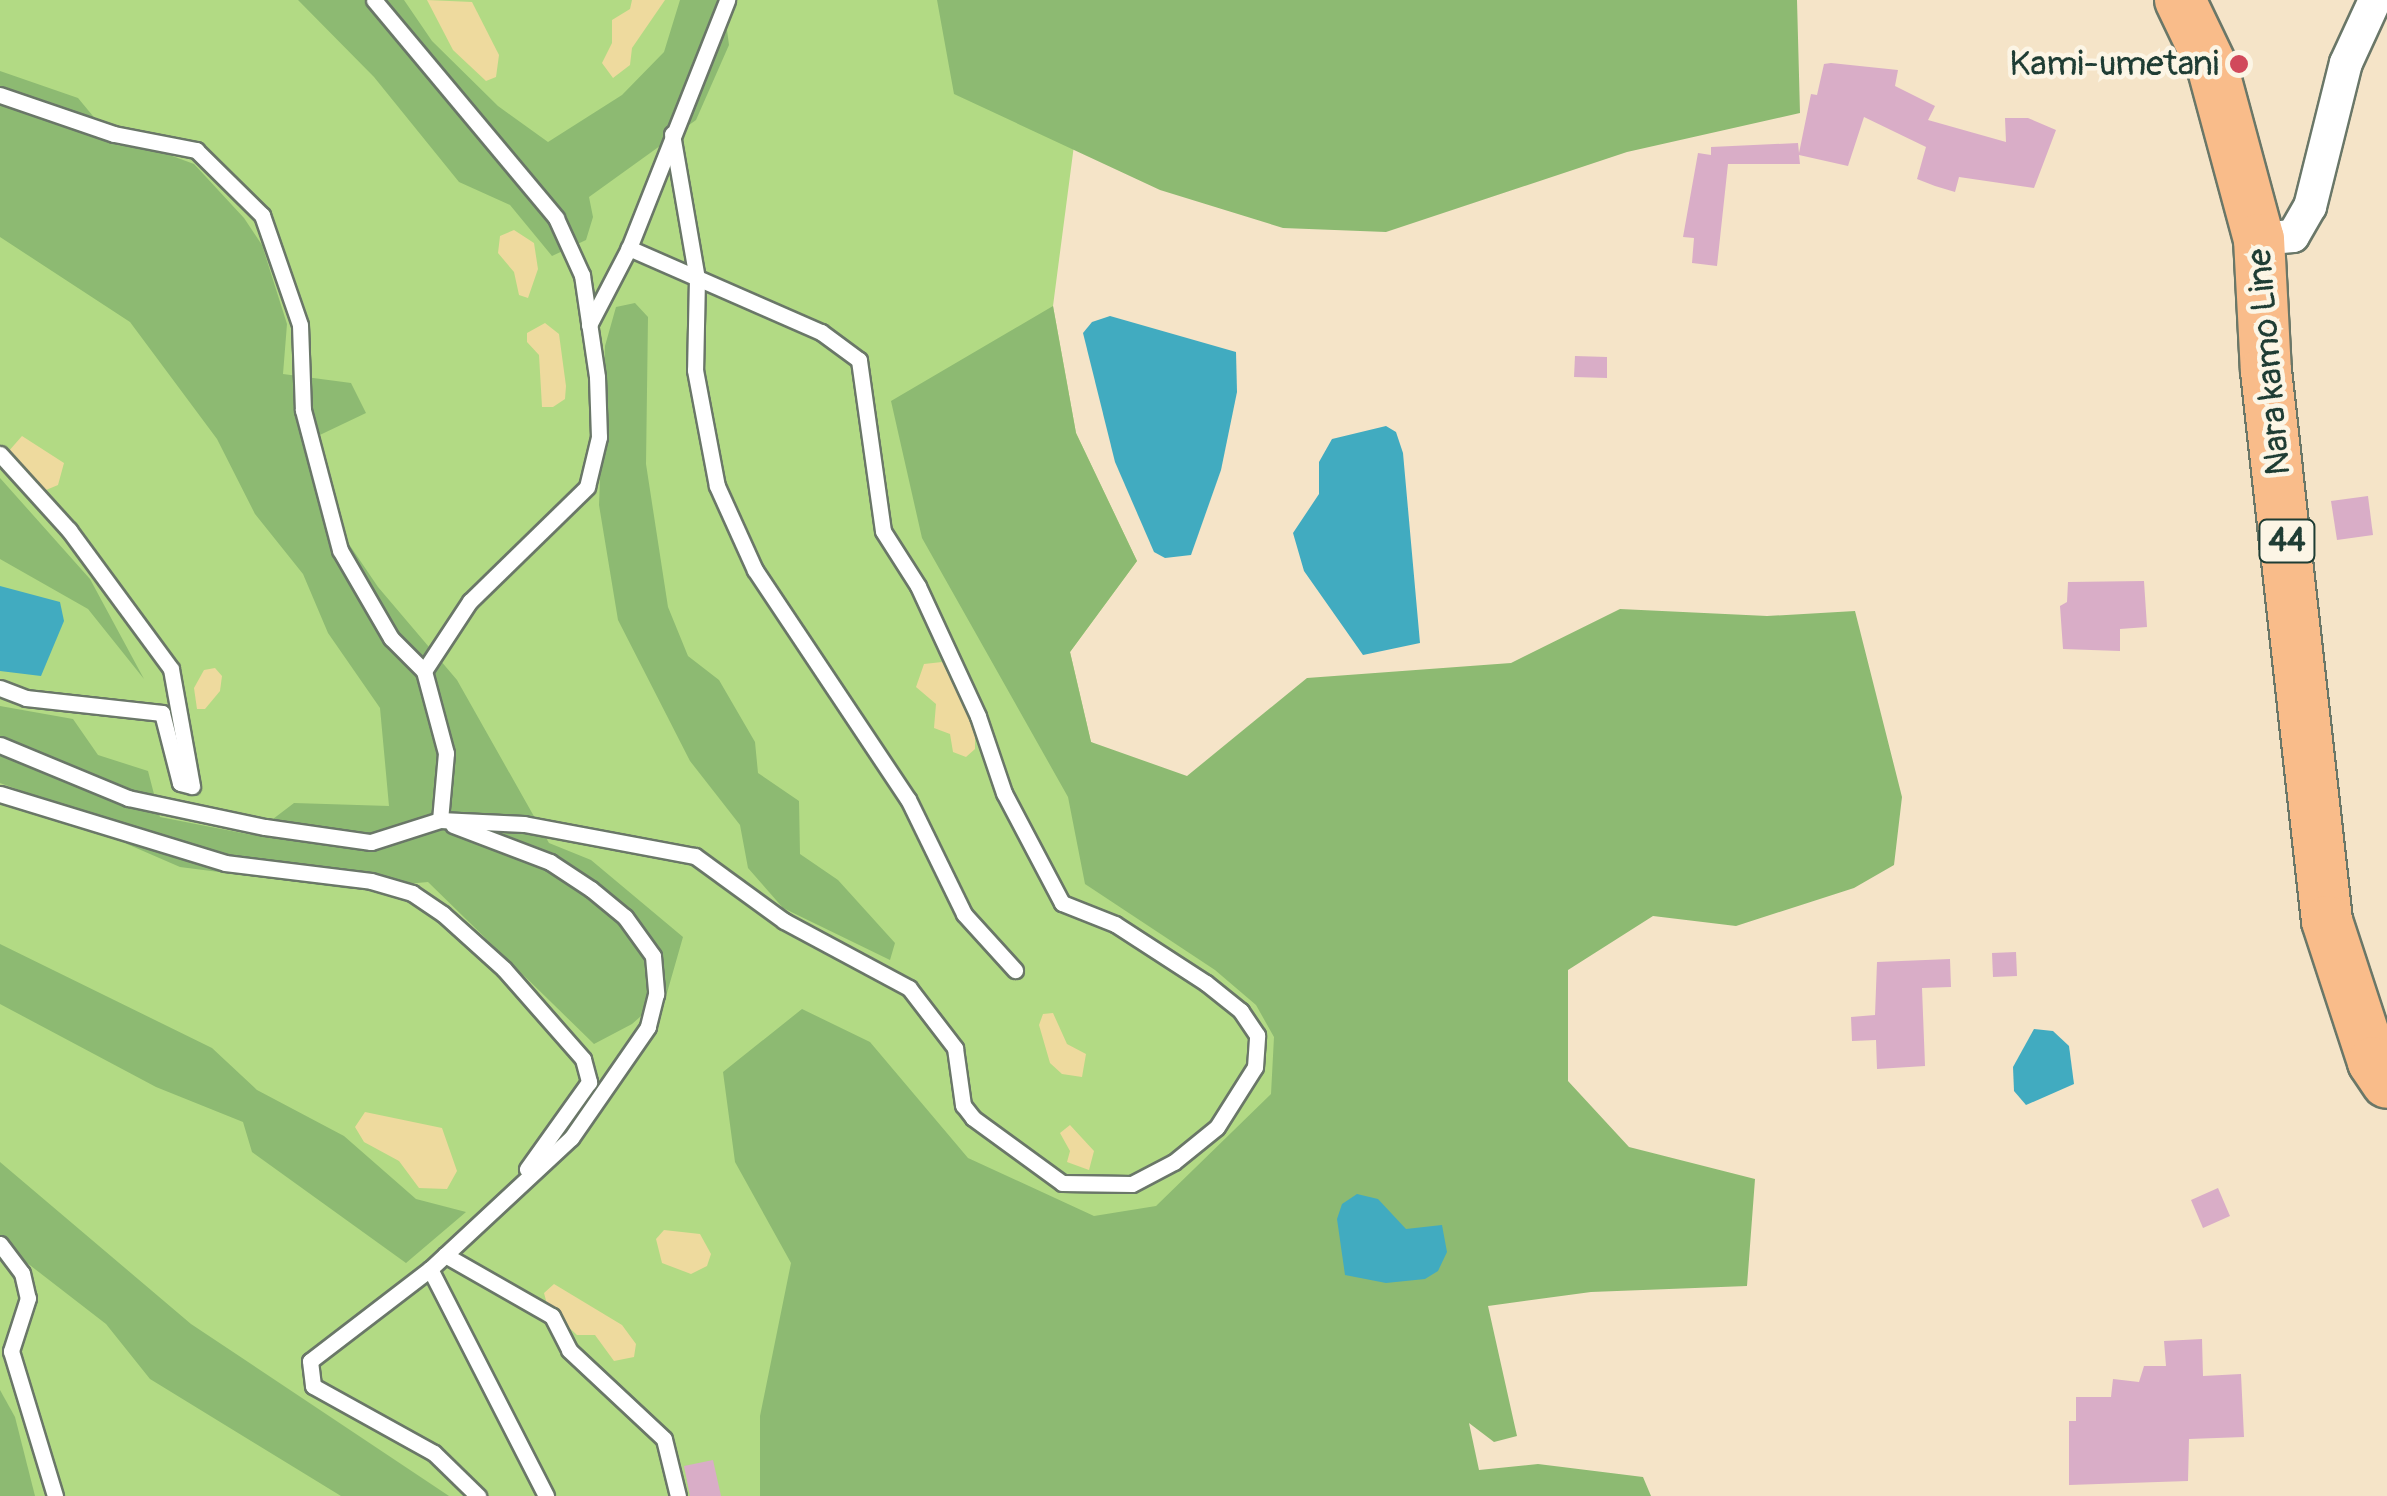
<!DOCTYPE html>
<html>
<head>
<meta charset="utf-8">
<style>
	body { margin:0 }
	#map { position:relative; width:2387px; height:1496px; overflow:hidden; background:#f5e4c8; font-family:Pangolin,sans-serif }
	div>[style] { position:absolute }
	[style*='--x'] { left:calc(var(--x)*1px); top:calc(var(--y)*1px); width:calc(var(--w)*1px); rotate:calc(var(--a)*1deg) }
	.green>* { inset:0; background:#b2da84 }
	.forest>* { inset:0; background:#8dba72 }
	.sand>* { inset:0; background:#eeda9e }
	.water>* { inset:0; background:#41abc0 }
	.building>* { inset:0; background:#d9adc7 }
	.roads { filter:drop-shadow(2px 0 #6a7768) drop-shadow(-2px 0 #6a7768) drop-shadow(0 2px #6a7768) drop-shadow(0 -2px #6a7768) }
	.service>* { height:15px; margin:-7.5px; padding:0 7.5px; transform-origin:7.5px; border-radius:7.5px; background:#fff }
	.minor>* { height:32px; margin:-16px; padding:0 16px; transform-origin:16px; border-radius:16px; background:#fff }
	.primary>* { height:50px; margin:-25px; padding:0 25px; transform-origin:25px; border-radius:25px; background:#f9bc8a }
	.dots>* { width:28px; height:28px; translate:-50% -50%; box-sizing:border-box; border:5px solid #fcf5e5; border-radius:50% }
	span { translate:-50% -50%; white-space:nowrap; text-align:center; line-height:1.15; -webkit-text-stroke:9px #fcf5e5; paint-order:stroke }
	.shield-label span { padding:2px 8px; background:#fcf5e5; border:2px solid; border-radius:8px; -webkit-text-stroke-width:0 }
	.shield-label { font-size:32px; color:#1f3d34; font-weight:700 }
	.poi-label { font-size:35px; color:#1f3d34 }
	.right { translate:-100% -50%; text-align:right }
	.street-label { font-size:35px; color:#1f3d34 }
</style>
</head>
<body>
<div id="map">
	<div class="green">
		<div style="clip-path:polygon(0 0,1084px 0,1076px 130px,1053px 306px,1076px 433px,1137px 561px,1070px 652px,1091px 742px,1180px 798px,1330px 1132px,863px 1496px,0 1496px)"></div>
	</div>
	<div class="forest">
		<div style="clip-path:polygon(298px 0,404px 0,432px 41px,498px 106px,548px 142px,622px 95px,664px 52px,680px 0,723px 0,729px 45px,696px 120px,589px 197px,593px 217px,586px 240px,552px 256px,510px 205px,459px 182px,374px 77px)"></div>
		<div style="clip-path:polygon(937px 0,1797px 0,1800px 113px,1627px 152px,1386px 232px,1283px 228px,1160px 190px,954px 94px)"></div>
		<div style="clip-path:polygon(0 71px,78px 98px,117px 145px,156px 150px,194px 164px,244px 218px,262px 245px,287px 324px,283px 374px,351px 383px,366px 413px,303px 443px,319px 500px,378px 587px,457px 680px,549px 843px,591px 860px,683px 937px,667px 993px,632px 1024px,594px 1044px,428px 882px,351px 889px,180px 867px,127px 844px,94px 817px,0 783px,0 706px,73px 719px,98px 755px,148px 771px,160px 817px,252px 835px,294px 803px,389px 806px,380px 708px,328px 633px,303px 574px,255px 514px,217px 439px,130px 322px,0 237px)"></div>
		<div style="clip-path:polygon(635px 303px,648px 317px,646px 464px,668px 607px,688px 656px,719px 680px,755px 742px,758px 773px,799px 801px,800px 854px,838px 880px,895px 943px,890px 960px,783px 908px,748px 868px,740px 825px,690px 761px,618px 620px,599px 505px,605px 346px,616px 307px)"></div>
		<div style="clip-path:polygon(1053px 306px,1076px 433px,1137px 561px,1070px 652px,1091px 742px,1187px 776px,1307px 678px,1511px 663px,1620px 609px,1767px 616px,1855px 611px,1902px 797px,1894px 865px,1854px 888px,1736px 926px,1653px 916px,1568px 970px,1568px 1081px,1629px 1147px,1755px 1179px,1747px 1286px,1591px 1292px,1488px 1306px,1517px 1436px,1494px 1442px,1469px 1423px,1479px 1470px,1538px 1464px,1643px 1477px,1651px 1496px,760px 1496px,760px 1416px,791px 1263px,735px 1162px,723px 1072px,802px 1009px,870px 1042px,968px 1158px,1094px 1216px,1156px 1206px,1271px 1094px,1274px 1037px,1256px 1005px,1215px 970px,1085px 884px,1068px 797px,922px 538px,891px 401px)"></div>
		<div style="clip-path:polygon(0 478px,90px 579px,144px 679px,88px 609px,0 559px)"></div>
		<div style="clip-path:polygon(0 944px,212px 1048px,257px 1090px,344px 1136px,416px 1199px,466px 1212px,406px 1263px,252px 1152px,243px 1122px,156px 1087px,0 1004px)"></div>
		<div style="clip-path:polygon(0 1162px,191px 1324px,449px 1496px,341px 1496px,150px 1379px,106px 1324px,0 1242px)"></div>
		<div style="clip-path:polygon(0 1390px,15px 1417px,35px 1496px,0 1496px)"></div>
	</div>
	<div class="sand">
		<div style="clip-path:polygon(427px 0,472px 2px,499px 55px,496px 77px,486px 81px,453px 50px)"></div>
		<div style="clip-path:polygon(632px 0,665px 0,632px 48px,630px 65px,613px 78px,602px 63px,612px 43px,612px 20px,630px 9px)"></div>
		<div style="clip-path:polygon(514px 230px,534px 243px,538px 269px,528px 298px,519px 295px,514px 272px,498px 253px,500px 236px)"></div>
		<div style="clip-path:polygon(545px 323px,559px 334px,566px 386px,565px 399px,553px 407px,542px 407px,539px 355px,527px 342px,527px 333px)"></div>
		<div style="clip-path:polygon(22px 436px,64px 463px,58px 485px,46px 490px,8px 452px)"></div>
		<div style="clip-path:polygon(942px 662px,975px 727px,975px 749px,966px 757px,953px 752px,950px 734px,934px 728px,936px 704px,916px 687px,924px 664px)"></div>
		<div style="clip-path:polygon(215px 668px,222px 676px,220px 691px,205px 709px,197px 709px,194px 688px,204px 670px)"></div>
		<div style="clip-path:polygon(1053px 1013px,1067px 1044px,1086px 1054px,1082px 1077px,1062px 1074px,1050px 1063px,1039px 1025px,1043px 1014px)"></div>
		<div style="clip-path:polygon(365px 1112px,442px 1128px,457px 1171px,447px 1189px,419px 1188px,399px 1161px,364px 1142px,355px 1127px)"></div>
		<div style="clip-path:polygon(1070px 1125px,1094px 1151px,1089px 1170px,1067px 1162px,1070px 1151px,1060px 1133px)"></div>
		<div style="clip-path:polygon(664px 1230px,700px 1234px,711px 1254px,707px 1266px,691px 1274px,662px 1263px,656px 1239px)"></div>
		<div style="clip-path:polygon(554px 1284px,622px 1325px,636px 1344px,634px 1357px,614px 1361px,595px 1335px,577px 1335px,548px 1308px,544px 1293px)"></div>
	</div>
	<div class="water">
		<div style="clip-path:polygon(1110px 316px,1236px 352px,1237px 392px,1221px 470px,1191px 555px,1165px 558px,1154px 552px,1115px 462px,1083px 333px,1092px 322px)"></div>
		<div style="clip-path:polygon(1386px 426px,1396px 432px,1403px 453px,1420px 643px,1363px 655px,1304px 571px,1293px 533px,1319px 494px,1319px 462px,1332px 439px)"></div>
		<div style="clip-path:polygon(0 586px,60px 602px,64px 621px,41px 676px,0 671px)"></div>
		<div style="clip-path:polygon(2034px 1029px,2053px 1031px,2069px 1046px,2074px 1084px,2026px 1105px,2014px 1091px,2013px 1067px)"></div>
		<div style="clip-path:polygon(1357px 1194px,1378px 1199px,1406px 1229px,1442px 1225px,1447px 1252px,1438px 1271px,1425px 1279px,1386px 1283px,1345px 1275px,1337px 1219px,1342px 1204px)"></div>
	</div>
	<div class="building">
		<div style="clip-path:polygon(1831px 63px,1898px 70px,1895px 86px,1935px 106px,1928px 120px,2006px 142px,2005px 118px,2028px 118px,2056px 130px,2034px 188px,1959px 177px,1955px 192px,1935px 186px,1917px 179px,1926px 147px,1864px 117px,1848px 166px,1799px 155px,1800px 164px,1728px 164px,1717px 266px,1692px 263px,1694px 238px,1683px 237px,1698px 153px,1711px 155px,1711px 147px,1798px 143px,1799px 153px,1811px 94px,1817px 95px,1824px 64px)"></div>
		<div style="clip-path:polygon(1575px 356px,1607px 357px,1607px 378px,1574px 377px)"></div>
		<div style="clip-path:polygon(2368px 496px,2373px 535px,2337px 540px,2331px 501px)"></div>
		<div style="clip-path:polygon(2144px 581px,2147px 627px,2120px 629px,2120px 651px,2063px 649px,2060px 606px,2067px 602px,2068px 582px)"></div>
		<div style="clip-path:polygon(2016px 952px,2017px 976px,1993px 977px,1992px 953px)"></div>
		<div style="clip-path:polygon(1950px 959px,1951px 987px,1922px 988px,1925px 1066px,1877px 1069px,1876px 1040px,1852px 1041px,1851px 1017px,1875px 1015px,1877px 962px)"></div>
		<div style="clip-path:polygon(2218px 1188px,2230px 1216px,2203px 1228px,2191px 1200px)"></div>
		<div style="clip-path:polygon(2202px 1339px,2203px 1376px,2241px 1374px,2244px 1437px,2189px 1439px,2188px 1481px,2069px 1485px,2069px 1421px,2076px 1421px,2076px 1397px,2111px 1397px,2113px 1379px,2139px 1382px,2144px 1366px,2166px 1366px,2164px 1341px)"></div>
		<div style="clip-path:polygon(713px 1460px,721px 1496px,690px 1496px,684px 1466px)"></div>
	</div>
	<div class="roads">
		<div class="service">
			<div style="--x:374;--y:0;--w:284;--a:50.1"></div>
			<div style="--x:556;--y:218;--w:63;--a:65.5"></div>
			<div style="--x:582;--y:275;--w:103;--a:81.6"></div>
			<div style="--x:597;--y:377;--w:60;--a:88.1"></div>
			<div style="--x:599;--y:437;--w:51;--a:103.5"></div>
			<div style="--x:587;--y:487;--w:163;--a:135.7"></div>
			<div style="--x:470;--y:601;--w:84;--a:123.3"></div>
			<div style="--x:424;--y:671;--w:85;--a:75"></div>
			<div style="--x:446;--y:753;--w:67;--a:95.1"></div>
			<div style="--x:0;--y:95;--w:120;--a:18.9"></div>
			<div style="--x:114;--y:134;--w:84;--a:11"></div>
			<div style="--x:196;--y:150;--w:93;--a:44.6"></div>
			<div style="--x:262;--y:215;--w:116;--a:70.9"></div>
			<div style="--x:300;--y:325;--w:85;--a:88"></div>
			<div style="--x:303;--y:410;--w:145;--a:75.2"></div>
			<div style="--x:340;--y:550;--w:102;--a:59.9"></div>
			<div style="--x:391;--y:638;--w:47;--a:45"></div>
			<div style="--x:672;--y:134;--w:146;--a:80.2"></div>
			<div style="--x:697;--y:278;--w:92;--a:91.2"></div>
			<div style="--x:695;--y:370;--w:118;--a:79.3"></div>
			<div style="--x:717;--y:486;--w:92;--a:65.7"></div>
			<div style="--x:755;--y:570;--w:275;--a:56.3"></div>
			<div style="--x:908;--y:799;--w:128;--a:64"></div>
			<div style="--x:964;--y:914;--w:76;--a:47.7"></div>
			<div style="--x:589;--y:325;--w:87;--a:-62.5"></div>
			<div style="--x:629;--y:248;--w:267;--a:-68.4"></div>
			<div style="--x:0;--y:454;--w:103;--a:47.8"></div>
			<div style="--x:69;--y:530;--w:172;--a:53.7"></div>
			<div style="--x:171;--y:669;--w:119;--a:79.8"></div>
			<div style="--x:0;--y:688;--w:28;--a:21"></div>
			<div style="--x:26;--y:698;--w:137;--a:6.3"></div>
			<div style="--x:162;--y:713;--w:72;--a:75.6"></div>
			<div style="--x:180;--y:783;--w:12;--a:14"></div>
			<div style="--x:0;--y:745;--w:139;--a:22.5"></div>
			<div style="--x:128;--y:798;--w:140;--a:12"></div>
			<div style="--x:265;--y:827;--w:107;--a:8.1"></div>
			<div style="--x:371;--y:842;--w:72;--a:-17.7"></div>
			<div style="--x:440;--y:820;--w:84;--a:2.7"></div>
			<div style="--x:524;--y:824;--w:174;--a:10.6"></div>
			<div style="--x:695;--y:856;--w:110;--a:36.1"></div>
			<div style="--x:784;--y:921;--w:142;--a:28.2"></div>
			<div style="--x:909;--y:988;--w:76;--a:52.5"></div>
			<div style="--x:955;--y:1048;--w:58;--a:82"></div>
			<div style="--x:963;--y:1105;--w:16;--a:52"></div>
			<div style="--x:973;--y:1118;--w:110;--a:36.1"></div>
			<div style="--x:1062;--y:1183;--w:70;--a:0.8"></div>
			<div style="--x:1132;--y:1184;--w:47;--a:-27.6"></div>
			<div style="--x:1174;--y:1162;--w:55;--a:-39.1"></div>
			<div style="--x:1217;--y:1127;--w:71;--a:-57.7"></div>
			<div style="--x:1255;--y:1067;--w:32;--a:-86"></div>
			<div style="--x:1257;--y:1035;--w:29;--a:-124"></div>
			<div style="--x:1241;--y:1011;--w:45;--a:-141.3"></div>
			<div style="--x:1206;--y:983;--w:108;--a:-147"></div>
			<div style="--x:1115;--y:924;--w:57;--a:-158.4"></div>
			<div style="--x:1062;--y:903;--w:124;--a:-117.8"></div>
			<div style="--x:1004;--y:793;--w:81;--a:-108.7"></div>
			<div style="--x:978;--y:716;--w:143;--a:-114.8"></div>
			<div style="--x:918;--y:586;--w:65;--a:-122.5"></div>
			<div style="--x:883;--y:531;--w:173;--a:-98"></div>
			<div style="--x:859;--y:360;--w:47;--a:-143.6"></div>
			<div style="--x:821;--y:332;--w:210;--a:-156.4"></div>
			<div style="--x:0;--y:794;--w:235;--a:17"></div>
			<div style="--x:225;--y:863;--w:147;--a:7"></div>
			<div style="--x:371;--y:881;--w:43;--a:16.3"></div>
			<div style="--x:412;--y:893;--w:37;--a:34"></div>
			<div style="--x:443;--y:914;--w:82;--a:42"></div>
			<div style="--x:504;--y:969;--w:120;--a:48.7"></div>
			<div style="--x:583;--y:1059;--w:24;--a:75"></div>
			<div style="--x:589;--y:1082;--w:107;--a:125.5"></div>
			<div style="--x:453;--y:825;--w:104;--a:20.9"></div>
			<div style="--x:550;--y:862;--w:49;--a:33.4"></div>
			<div style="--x:591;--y:889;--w:44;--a:39.5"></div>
			<div style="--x:625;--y:917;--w:48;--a:54.3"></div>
			<div style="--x:653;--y:956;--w:38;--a:85"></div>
			<div style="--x:656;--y:994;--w:34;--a:104"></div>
			<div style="--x:648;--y:1027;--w:135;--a:124.7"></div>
			<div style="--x:571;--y:1138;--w:192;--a:137.1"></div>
			<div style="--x:430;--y:1269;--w:151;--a:142.5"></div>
			<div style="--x:310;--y:1361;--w:25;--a:83"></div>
			<div style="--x:313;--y:1386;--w:138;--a:29"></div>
			<div style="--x:434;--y:1453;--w:62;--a:44.3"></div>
			<div style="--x:0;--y:1244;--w:36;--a:53"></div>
			<div style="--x:22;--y:1273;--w:26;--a:77"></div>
			<div style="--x:28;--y:1298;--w:56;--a:107.8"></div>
			<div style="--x:11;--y:1351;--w:152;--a:73.1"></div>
			<div style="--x:445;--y:1255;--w:123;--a:29.7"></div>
			<div style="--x:552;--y:1316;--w:38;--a:63"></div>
			<div style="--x:569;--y:1350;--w:130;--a:43.1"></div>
			<div style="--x:664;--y:1439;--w:59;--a:76.2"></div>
			<div style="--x:430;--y:1269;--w:255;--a:62.9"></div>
		</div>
		<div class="minor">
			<div style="--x:2259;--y:239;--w:34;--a:-5"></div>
			<div style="--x:2293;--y:236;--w:34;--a:-60"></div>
			<div style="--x:2310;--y:207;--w:148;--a:-76"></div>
			<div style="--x:2346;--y:63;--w:69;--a:-65.3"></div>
		</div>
		<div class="primary">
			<div style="--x:2180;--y:0;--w:76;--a:64.4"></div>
			<div style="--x:2213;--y:69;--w:176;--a:74.9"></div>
			<div style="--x:2259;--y:239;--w:132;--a:87"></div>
			<div style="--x:2266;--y:371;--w:553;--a:83.67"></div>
			<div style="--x:2327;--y:921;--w:148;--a:71.9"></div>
			<div style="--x:2373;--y:1062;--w:25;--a:56"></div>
		</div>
	</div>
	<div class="dots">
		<div style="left:2239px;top:64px;background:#d1495b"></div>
	</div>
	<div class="shield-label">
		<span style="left:2287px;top:541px">44</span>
	</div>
	<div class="poi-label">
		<span class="right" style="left:2219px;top:64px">Kami-umetani</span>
	</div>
	<div class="street-label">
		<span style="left:2269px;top:362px;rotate:-95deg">Nara kamo Line</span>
	</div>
</div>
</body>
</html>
